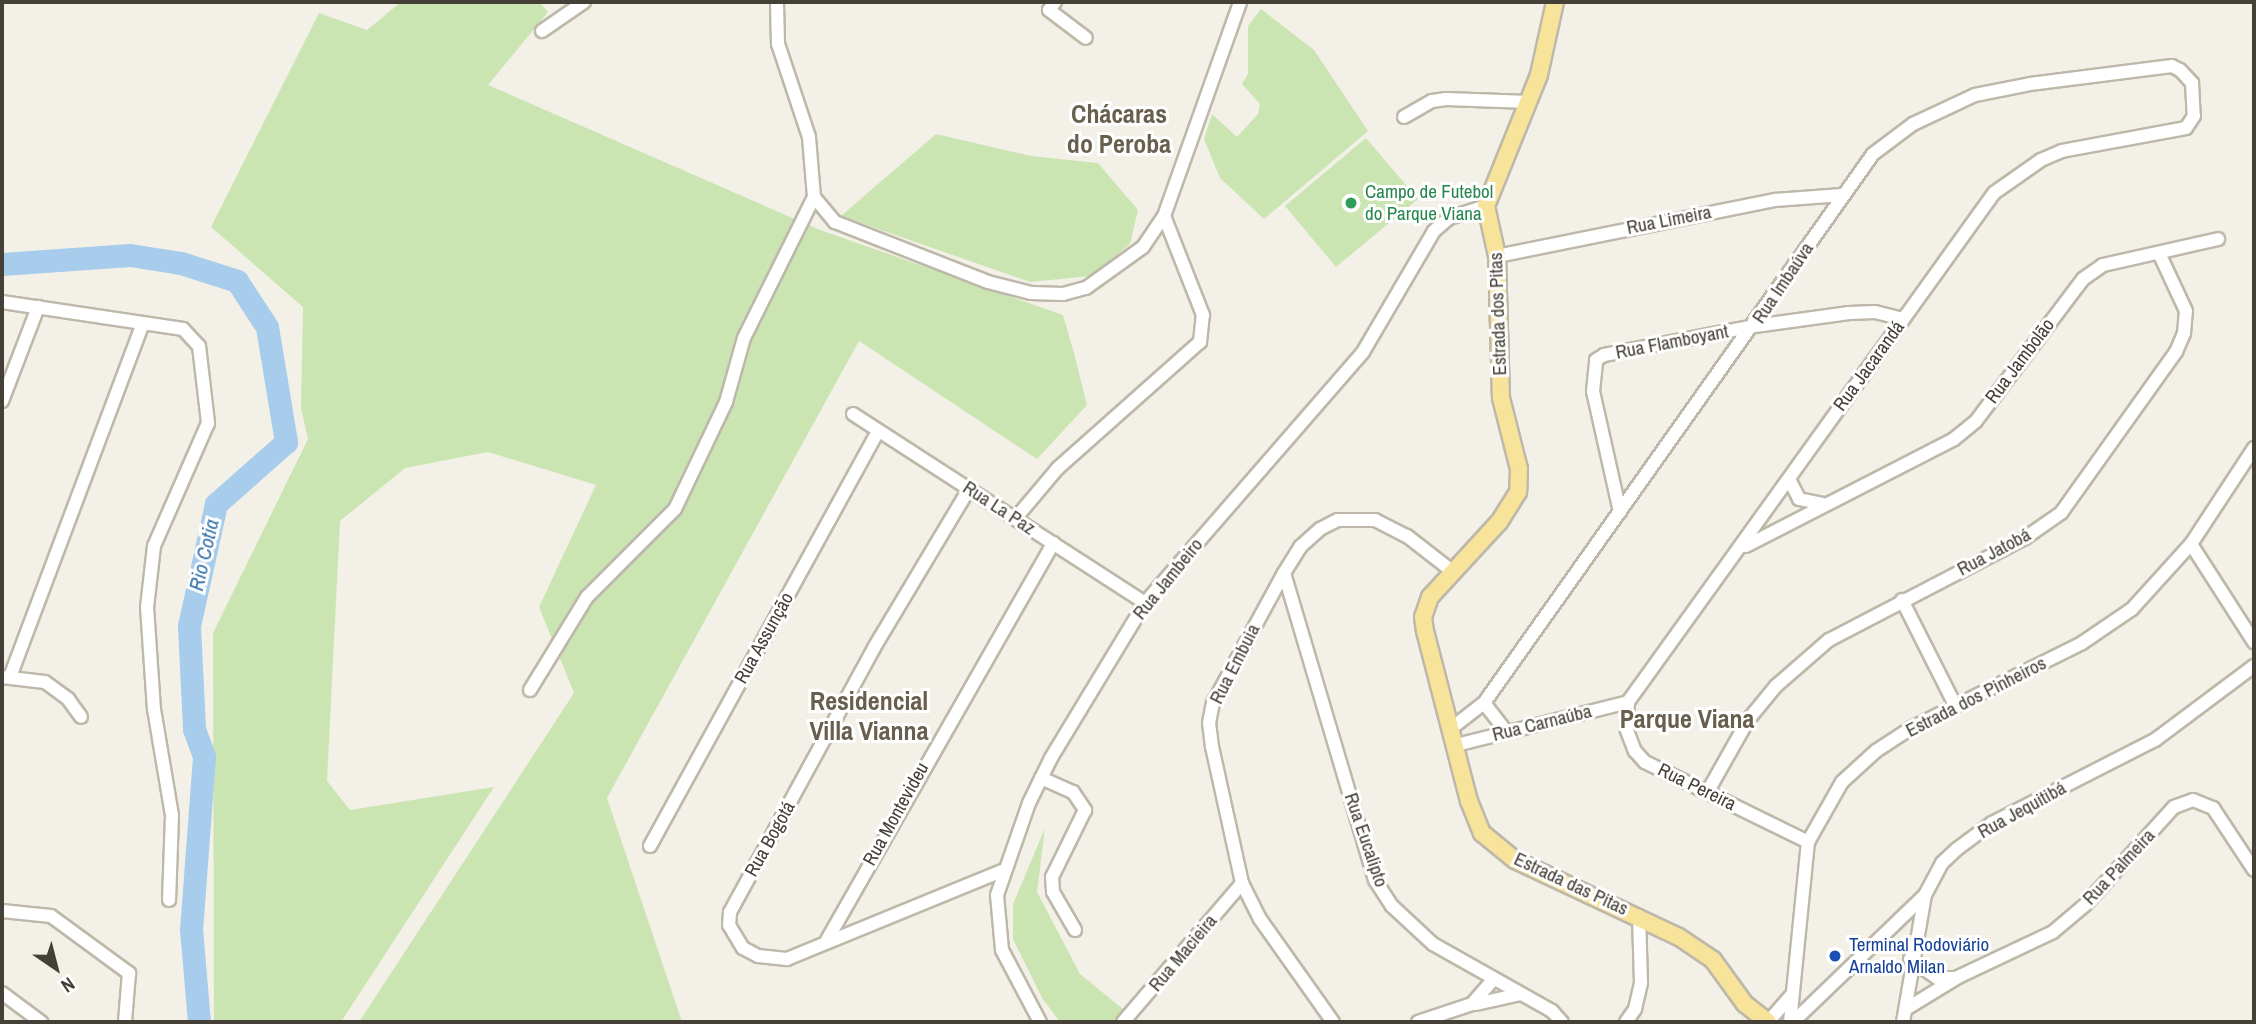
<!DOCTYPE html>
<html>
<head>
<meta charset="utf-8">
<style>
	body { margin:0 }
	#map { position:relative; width:2256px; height:1024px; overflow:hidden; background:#f3f0e7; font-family:"Archivo Narrow",sans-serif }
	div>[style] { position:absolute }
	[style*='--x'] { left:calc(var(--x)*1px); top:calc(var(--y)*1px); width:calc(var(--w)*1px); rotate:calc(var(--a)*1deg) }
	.green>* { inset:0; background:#cbe5b2 }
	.river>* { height:23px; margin:-11.5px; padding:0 11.5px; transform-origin:11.5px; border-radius:11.5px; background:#a7ccec }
	.roads { filter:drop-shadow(2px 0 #beb8aa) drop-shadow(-2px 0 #beb8aa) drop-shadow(0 2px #beb8aa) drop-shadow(0 -2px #beb8aa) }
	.minor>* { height:12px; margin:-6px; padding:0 6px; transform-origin:6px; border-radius:6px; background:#fff }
	.major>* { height:16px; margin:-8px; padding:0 8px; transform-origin:8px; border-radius:8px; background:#f8e39b }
	.dots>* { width:19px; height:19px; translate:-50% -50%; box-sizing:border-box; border:4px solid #fff; border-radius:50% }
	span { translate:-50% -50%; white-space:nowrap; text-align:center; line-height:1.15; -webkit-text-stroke:6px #fff; paint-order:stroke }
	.leisure-label { font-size:19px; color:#27864d }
	.left { translate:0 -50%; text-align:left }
	.street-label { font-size:19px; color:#454037 }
	.transit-label { font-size:19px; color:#164399 }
	.water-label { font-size:21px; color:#3673ab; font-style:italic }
	.district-label { font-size:26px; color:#685f4e; font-weight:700 }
	.frame { position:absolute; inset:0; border:4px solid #454037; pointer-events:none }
	.north { position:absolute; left:21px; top:933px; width:70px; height:70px; -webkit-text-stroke:5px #fff; paint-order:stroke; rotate:145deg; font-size:19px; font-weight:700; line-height:28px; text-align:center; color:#454037 }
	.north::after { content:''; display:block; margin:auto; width:24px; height:32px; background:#454037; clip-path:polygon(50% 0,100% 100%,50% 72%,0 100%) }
</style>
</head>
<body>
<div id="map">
	<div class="green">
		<div style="clip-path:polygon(401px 2px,539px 2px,548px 12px,488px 85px,820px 230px,1063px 315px,1074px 353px,1087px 405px,1037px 459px,859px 341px,607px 798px,682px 1022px,359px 1022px,574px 693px,539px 607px,596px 485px,488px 452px,405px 468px,340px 521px,327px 781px,350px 810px,494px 787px,341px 1022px,214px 1022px,213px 633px,308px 439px,301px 408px,303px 307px,211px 227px,319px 13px,367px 30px)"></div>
		<div style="clip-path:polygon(1261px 9px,1314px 50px,1368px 131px,1264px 219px,1220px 178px,1204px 139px,1212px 114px,1237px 137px,1258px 114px,1260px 104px,1242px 84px,1248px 74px,1248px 26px)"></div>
		<div style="clip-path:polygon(936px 134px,1031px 156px,1098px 163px,1138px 210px,1130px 244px,1091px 276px,1030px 282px,841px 216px)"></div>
		<div style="clip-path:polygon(1366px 138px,1418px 199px,1336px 267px,1285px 206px)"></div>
		<div style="clip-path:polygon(1045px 828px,1037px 892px,1080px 974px,1123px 1009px,1112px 1022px,1060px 1022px,1042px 998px,1013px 939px,1013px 904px)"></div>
	</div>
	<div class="river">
		<div style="--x:2;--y:264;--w:128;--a:-4"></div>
		<div style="--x:130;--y:255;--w:52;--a:8.9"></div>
		<div style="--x:181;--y:263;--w:59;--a:17.8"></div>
		<div style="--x:237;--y:281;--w:55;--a:56.9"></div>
		<div style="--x:267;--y:327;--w:117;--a:80.6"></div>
		<div style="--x:286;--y:442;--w:94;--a:138.5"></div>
		<div style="--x:216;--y:504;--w:125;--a:102.5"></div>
		<div style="--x:189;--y:626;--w:103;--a:87.2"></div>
		<div style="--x:194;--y:729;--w:30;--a:70"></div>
		<div style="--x:204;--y:757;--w:172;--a:94.3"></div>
		<div style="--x:191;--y:929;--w:93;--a:85.1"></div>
	</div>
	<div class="roads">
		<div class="minor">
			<div style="--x:1055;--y:2;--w:10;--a:127"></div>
			<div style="--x:1049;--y:10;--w:46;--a:37.1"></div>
			<div style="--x:542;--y:31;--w:51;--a:-34.6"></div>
			<div style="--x:1404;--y:117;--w:32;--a:-30"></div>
			<div style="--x:1432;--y:101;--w:14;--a:-8"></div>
			<div style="--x:1446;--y:99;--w:83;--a:2.1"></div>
			<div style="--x:814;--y:197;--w:33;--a:50"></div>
			<div style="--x:835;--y:222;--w:164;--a:21.4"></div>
			<div style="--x:988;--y:282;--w:44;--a:14.3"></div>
			<div style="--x:1031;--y:293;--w:32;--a:2"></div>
			<div style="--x:1063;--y:294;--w:24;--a:-15"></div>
			<div style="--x:1086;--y:288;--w:70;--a:-35.7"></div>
			<div style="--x:1143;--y:247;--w:37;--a:-56"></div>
			<div style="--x:1164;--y:216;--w:227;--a:-70.4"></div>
			<div style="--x:1497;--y:256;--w:284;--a:-11.4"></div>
			<div style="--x:1775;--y:200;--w:67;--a:-4.3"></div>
			<div style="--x:2;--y:302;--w:183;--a:8.5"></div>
			<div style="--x:183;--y:329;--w:23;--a:47"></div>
			<div style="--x:199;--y:346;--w:78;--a:83.3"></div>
			<div style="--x:208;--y:423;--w:134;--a:113.7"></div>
			<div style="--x:154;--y:546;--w:61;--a:96.5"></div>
			<div style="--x:147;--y:607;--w:102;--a:86.1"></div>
			<div style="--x:154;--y:709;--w:108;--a:80.4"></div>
			<div style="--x:172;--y:815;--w:85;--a:92"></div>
			<div style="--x:2;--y:401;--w:101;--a:-69"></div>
			<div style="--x:853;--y:414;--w:348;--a:32.9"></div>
			<div style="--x:1790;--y:481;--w:20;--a:63"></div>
			<div style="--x:1799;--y:499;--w:24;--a:12"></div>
			<div style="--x:969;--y:489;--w:185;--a:120.9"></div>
			<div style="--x:874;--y:648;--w:301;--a:118.6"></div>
			<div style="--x:730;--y:912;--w:13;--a:94"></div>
			<div style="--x:729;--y:925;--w:27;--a:59"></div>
			<div style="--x:743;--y:948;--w:17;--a:28"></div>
			<div style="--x:758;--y:956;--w:29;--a:6"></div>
			<div style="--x:787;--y:959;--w:232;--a:-22.3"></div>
			<div style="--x:1620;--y:512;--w:124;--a:-102.6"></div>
			<div style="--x:1593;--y:391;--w:31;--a:-84"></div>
			<div style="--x:1596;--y:360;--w:9;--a:-32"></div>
			<div style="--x:1604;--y:355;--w:154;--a:-10.9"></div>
			<div style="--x:1755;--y:326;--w:95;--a:-7.9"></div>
			<div style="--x:1849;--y:313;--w:26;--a:-2"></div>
			<div style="--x:1875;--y:312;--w:29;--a:14"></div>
			<div style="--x:1015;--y:519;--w:67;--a:-49.9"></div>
			<div style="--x:1058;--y:468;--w:190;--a:-41.6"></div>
			<div style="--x:1200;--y:342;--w:27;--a:-84"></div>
			<div style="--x:1203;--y:315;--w:106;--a:-111.5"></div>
			<div style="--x:2191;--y:544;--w:117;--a:57.3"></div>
			<div style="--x:1746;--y:546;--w:234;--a:-27.2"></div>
			<div style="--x:1954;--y:439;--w:28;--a:-39"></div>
			<div style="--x:1976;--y:421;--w:178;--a:-53"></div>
			<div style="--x:2083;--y:279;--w:24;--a:-35"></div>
			<div style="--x:2103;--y:265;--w:118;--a:-12.7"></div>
			<div style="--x:1284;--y:573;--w:320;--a:73.5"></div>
			<div style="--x:1375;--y:880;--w:31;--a:57"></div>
			<div style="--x:1392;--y:906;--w:56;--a:42.8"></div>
			<div style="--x:1433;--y:944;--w:137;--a:29.4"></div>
			<div style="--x:1552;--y:1011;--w:15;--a:48"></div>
			<div style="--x:1902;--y:600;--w:118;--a:63.2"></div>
			<div style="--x:2;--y:677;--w:43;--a:6.6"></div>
			<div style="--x:45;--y:682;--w:29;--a:36"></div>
			<div style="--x:68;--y:699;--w:22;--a:54"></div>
			<div style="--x:10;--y:677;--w:375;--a:-69.4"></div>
			<div style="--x:530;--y:690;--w:109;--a:-58.5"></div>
			<div style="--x:587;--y:597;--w:124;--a:-45"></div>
			<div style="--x:675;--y:509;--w:119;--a:-64.5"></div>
			<div style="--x:726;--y:402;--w:66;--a:-74.3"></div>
			<div style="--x:744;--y:338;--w:157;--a:-63.6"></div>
			<div style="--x:814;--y:197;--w:60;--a:-94.8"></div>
			<div style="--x:809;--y:137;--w:98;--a:-108.4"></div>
			<div style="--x:778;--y:44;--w:42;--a:-91.4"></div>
			<div style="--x:1484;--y:703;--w:37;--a:52"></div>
			<div style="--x:1453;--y:727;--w:39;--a:-38"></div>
			<div style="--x:1484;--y:703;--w:673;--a:-54.68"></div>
			<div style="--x:1873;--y:154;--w:50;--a:-36.9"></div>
			<div style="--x:1913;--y:124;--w:68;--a:-25.1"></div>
			<div style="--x:1975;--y:95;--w:56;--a:-11.3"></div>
			<div style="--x:2030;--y:84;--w:143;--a:-7.2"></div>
			<div style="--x:2172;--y:66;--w:9;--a:27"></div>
			<div style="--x:2180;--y:70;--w:18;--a:47"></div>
			<div style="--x:2192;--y:83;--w:33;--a:87"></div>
			<div style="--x:2194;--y:116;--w:14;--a:124"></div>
			<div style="--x:2186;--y:128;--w:126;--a:169.5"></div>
			<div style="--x:2062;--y:151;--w:23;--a:157"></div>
			<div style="--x:2041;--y:160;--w:57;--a:144.9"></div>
			<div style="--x:1994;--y:193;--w:627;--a:125.72"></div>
			<div style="--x:1628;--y:702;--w:26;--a:94"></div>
			<div style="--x:1626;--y:728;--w:25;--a:69"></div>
			<div style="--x:1635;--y:751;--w:15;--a:48"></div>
			<div style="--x:1645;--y:762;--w:182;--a:26.1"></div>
			<div style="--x:1456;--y:745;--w:177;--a:-14"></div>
			<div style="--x:1041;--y:778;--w:35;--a:24"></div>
			<div style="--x:1073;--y:792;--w:22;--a:56"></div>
			<div style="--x:1085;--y:810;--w:75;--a:116.2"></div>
			<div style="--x:1052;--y:877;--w:15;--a:86"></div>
			<div style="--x:1053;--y:892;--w:44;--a:59.9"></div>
			<div style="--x:1708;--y:791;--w:81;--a:-60.6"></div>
			<div style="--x:1748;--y:720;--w:44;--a:-50.5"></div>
			<div style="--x:1776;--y:686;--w:70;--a:-41"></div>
			<div style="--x:1829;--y:640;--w:221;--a:-27.5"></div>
			<div style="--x:2025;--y:538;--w:44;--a:-34.8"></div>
			<div style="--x:2061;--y:513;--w:198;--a:-54.5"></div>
			<div style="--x:2176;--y:352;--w:21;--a:-67"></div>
			<div style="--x:2184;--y:333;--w:22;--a:-85"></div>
			<div style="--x:2186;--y:311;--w:64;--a:-115"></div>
			<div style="--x:650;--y:846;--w:474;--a:-61.2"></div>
			<div style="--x:2;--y:911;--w:49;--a:5.8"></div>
			<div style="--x:51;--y:916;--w:97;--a:36.2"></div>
			<div style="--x:129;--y:973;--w:49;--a:94.7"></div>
			<div style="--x:827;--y:940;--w:457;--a:-60.3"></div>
			<div style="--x:1910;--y:959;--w:33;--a:35"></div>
			<div style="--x:1937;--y:978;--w:17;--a:0"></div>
			<div style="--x:2;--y:993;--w:49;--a:36.6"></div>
			<div style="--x:1476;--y:1004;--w:45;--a:-12.8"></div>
			<div style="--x:1906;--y:1009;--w:61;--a:-31.6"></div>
			<div style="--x:1958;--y:977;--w:105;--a:-25.3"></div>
			<div style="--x:2053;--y:932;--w:42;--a:-40.2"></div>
			<div style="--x:2085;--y:905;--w:132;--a:-47.8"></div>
			<div style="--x:2174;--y:807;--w:20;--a:-20"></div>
			<div style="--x:2193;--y:800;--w:22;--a:22"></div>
			<div style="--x:2213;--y:808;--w:74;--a:56.5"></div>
			<div style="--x:1040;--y:1022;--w:81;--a:-117.8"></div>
			<div style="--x:1002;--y:950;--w:55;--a:-95.2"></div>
			<div style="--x:997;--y:895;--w:97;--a:-70.8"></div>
			<div style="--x:1029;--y:803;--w:50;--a:-63.9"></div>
			<div style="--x:1051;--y:758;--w:181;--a:-58.8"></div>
			<div style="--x:1145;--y:603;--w:332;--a:-49"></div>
			<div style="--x:1363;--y:352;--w:140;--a:-59.6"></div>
			<div style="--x:1434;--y:231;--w:20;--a:-41"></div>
			<div style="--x:1449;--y:218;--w:39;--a:-18"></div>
			<div style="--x:1123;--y:1022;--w:183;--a:-49.4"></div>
			<div style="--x:1333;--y:1022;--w:126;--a:-125.3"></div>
			<div style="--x:1260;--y:919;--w:40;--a:-116.6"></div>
			<div style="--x:1242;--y:883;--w:139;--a:-102.4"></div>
			<div style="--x:1212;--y:747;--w:24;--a:-97"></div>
			<div style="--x:1209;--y:723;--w:20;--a:-79"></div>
			<div style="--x:1213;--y:703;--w:148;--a:-61.4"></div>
			<div style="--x:1284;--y:573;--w:31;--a:-58"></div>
			<div style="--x:1300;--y:547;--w:27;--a:-42"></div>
			<div style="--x:1320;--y:529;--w:20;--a:-27"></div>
			<div style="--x:1338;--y:520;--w:37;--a:0"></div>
			<div style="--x:1375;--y:520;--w:36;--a:27"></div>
			<div style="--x:1407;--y:536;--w:57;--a:37.9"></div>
			<div style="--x:1418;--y:1022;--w:57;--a:-18.4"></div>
			<div style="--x:1472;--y:1004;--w:32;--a:-49"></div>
			<div style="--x:1626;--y:1022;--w:16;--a:-55"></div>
			<div style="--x:1635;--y:1009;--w:27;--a:-77"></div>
			<div style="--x:1641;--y:983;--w:67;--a:-91.7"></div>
			<div style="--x:1768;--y:1022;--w:37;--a:-49"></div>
			<div style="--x:1790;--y:1022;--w:181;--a:-84.3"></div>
			<div style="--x:1808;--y:842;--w:69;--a:-60.5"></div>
			<div style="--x:1842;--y:782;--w:46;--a:-42.4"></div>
			<div style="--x:1876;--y:751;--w:42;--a:-33.3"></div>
			<div style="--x:1911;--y:728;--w:191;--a:-26.4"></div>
			<div style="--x:2082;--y:643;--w:60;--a:-34.2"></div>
			<div style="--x:2132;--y:609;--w:88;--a:-47.8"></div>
			<div style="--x:2191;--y:544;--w:115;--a:-56.7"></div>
			<div style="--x:1793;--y:1022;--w:183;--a:-43.9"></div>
			<div style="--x:1925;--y:895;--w:36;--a:-62"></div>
			<div style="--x:1942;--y:863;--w:21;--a:-43"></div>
			<div style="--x:1957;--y:849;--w:44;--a:-36.6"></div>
			<div style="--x:1992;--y:823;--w:183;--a:-27"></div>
			<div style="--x:2155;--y:740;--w:124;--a:-36.8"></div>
			<div style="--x:1903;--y:1022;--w:129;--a:-80.2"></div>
		</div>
		<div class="major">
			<div style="--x:1555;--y:2;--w:75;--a:102.4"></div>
			<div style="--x:1539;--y:75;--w:141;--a:112"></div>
			<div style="--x:1486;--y:206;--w:51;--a:77.6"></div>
			<div style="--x:1497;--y:256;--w:142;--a:88.4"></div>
			<div style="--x:1501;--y:398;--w:73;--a:75.8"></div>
			<div style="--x:1519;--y:469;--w:23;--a:92"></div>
			<div style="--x:1518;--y:492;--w:36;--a:122"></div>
			<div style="--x:1499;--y:522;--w:102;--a:132.6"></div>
			<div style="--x:1430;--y:597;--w:21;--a:109"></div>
			<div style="--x:1423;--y:617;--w:14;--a:82"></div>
			<div style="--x:1425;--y:631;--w:176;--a:75.5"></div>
			<div style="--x:1469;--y:801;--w:35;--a:68"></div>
			<div style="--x:1482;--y:833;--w:43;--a:39.3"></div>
			<div style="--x:1515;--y:860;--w:181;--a:25.2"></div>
			<div style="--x:1679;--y:937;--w:41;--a:34.1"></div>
			<div style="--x:1713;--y:960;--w:54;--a:54"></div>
			<div style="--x:1745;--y:1004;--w:29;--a:38"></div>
		</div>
	</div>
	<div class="dots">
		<div style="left:1351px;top:203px;background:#2e9e5b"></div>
		<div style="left:1835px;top:956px;background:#1a4fb4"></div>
	</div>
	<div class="leisure-label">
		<span class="left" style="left:1365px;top:203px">Campo de Futebol<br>do Parque Viana</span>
	</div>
	<div class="street-label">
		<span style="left:1669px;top:220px;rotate:-11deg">Rua Limeira</span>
		<span style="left:1783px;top:283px;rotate:-56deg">Rua Imbaúva</span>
		<span style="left:1498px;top:314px;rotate:-92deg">Estrada dos Pitas</span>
		<span style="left:1672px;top:342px;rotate:-11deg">Rua Flamboyant</span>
		<span style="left:2020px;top:361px;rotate:-53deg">Rua Jambolão</span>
		<span style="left:1869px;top:366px;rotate:-54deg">Rua Jacarandá</span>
		<span style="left:999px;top:508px;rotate:33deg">Rua La Paz</span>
		<span style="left:1994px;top:552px;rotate:-28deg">Rua Jatobá</span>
		<span style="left:1168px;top:579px;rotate:-51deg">Rua Jambeiro</span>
		<span style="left:764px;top:638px;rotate:-61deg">Rua Assunção</span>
		<span style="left:1235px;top:664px;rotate:-63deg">Rua Embuia</span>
		<span style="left:1976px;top:697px;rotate:-27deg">Estrada dos Pinheiros</span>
		<span style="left:1542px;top:723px;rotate:-14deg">Rua Carnaúba</span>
		<span style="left:1697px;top:787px;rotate:26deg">Rua Pereira</span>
		<span style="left:2022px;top:810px;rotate:-29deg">Rua Jequitibá</span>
		<span style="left:896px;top:814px;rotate:-61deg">Rua Montevideu</span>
		<span style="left:770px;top:839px;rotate:-61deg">Rua Bogotá</span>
		<span style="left:1366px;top:840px;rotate:71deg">Rua Eucalipto</span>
		<span style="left:2119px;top:867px;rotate:-47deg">Rua Palmeira</span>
		<span style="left:1571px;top:884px;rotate:25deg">Estrada das Pitas</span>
		<span style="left:1183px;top:953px;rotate:-50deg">Rua Macieira</span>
	</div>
	<div class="transit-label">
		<span class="left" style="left:1849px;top:956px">Terminal Rodoviário<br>Arnaldo Milan</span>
	</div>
	<div class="water-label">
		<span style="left:204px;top:555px;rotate:-77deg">Rio Cotia</span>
	</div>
	<div class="district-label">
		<span style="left:1119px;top:129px">Chácaras<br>do Peroba</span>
		<span style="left:869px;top:716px">Residencial<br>Villa Vianna</span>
		<span style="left:1687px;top:719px">Parque Viana</span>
	</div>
	<div class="frame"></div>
	<div class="north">N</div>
</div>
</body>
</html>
